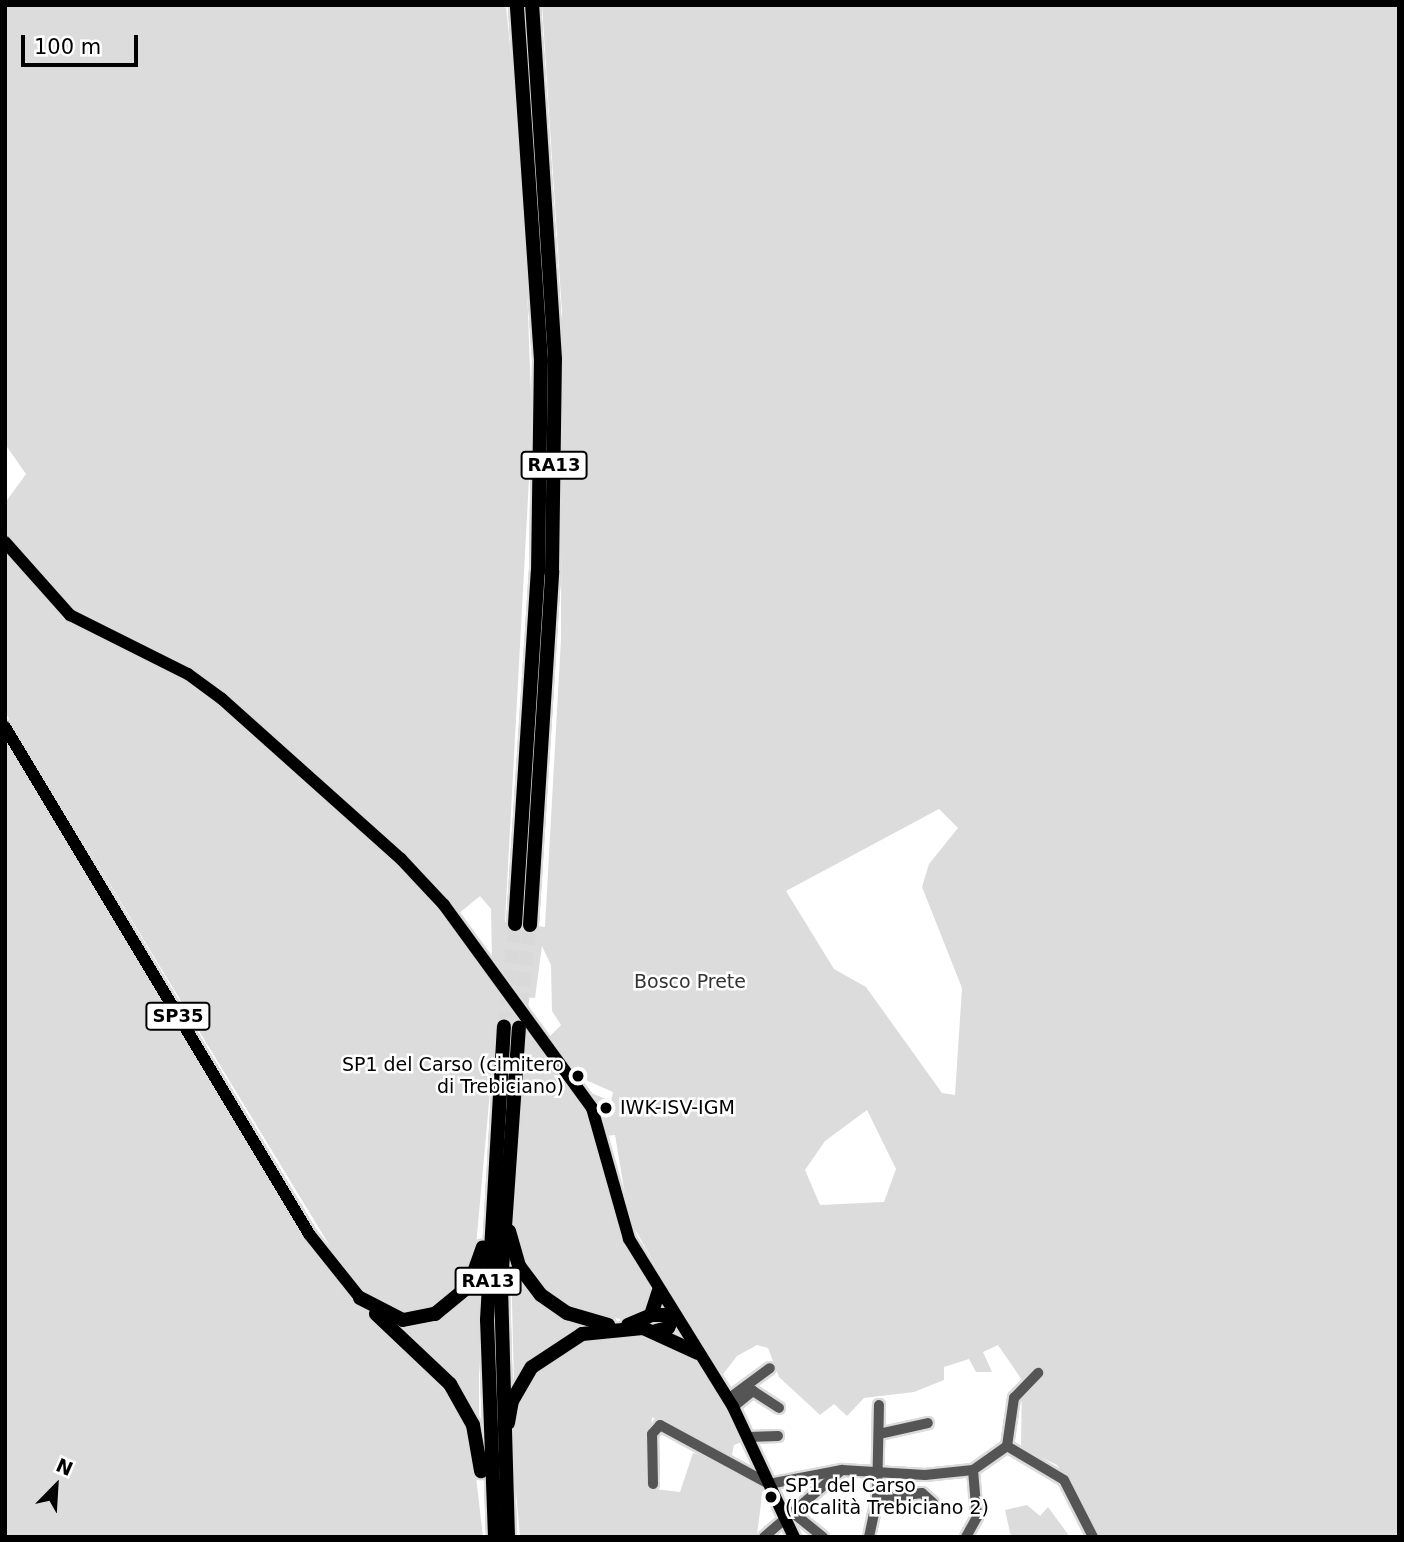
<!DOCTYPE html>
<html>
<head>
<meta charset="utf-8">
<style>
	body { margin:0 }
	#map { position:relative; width:1404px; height:1542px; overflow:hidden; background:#fff; font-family:"DejaVu Sans",sans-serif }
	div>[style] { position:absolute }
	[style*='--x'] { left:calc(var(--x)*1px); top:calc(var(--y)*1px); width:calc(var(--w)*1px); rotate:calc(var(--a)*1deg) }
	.green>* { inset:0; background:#dcdcdc }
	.highway-tunnel>* { height:14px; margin-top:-7px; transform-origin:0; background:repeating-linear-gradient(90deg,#d9d9d9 0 14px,transparent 0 21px) }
	.roads { filter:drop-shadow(2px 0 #dbdbdb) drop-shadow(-2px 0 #dbdbdb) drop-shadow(0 2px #dbdbdb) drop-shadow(0 -2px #dbdbdb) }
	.minor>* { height:10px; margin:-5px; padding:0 5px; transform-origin:5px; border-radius:5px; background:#555 }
	.major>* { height:12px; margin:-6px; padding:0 6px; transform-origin:6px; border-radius:6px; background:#000 }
	.highway>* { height:14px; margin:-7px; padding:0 7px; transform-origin:7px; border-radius:7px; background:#000 }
	.dots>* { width:19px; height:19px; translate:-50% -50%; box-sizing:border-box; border:4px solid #fff; border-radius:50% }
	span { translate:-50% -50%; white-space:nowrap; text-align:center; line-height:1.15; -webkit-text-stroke:5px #fff; paint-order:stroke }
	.shield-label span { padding:2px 5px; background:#fff; border:2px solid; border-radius:5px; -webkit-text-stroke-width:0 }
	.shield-label { font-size:18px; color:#000; font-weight:700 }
	.park-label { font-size:19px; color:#333 }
	.poi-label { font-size:19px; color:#000 }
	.right { translate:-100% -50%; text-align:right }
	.left { translate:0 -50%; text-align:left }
	.frame { position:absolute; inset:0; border:7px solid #000; pointer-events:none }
	.north { position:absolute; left:21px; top:1451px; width:70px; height:70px; -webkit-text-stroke:5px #fff; paint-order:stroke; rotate:24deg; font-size:19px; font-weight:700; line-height:28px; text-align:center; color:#000 }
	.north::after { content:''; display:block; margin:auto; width:24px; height:32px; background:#000; clip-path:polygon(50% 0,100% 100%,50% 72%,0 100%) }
	.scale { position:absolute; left:21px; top:35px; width:117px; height:32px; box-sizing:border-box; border:4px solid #000; border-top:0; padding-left:9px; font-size:21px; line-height:24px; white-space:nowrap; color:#000; -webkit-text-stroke:5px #fff; paint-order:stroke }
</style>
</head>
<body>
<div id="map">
	<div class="green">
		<div style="clip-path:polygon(evenodd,5px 5px,506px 5px,523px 175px,532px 424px,505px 922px,545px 927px,561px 639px,562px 313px,542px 5px,1399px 5px,1399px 1537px,1096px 1537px,1077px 1491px,1057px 1465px,1021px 1448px,1022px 1380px,998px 1345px,983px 1352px,992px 1372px,976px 1372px,969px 1359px,944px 1367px,944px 1380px,914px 1392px,864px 1398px,847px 1416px,834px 1404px,820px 1415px,779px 1377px,768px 1348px,757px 1345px,737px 1356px,720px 1378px,629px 1219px,615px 1135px,606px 1136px,591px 1093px,611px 1101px,613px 1092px,579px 1077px,549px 1037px,561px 1025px,552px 1011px,551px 965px,542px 946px,535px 998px,519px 997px,492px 961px,491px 909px,480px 896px,458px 914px,435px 885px,242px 708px,165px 655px,84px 617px,38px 577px,5px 534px,5px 503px,26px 474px,5px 444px,5px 5px,939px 809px,958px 828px,929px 864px,922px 887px,962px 988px,955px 1095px,942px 1093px,866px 987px,834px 969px,786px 891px,939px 809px,5px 5px,867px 1110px,896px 1169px,884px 1202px,820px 1205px,805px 1170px,825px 1141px,867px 1110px)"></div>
		<div style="clip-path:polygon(5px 552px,71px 623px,199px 687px,391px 855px,446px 917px,585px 1104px,621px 1231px,653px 1291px,650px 1308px,632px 1320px,584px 1315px,551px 1297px,520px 1257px,513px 1215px,524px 1028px,496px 1026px,476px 1246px,465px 1277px,450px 1296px,427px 1308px,399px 1311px,377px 1303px,342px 1266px,5px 712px)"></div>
		<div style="clip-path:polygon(5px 742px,306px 1243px,455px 1402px,473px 1451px,483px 1537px,5px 1537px)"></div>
		<div style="clip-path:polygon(511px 1262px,587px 1327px,555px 1341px,514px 1383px)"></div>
		<div style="clip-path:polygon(479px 1276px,479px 1426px,448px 1372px,392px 1321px,419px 1326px,447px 1315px)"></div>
		<div style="clip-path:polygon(645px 1335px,694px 1356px,744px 1441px,734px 1445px,732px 1455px,690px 1442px,652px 1417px,647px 1488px,680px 1492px,693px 1453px,719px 1460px,763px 1487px,757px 1535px,520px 1537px,511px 1432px,515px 1409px,536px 1369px,582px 1339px)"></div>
		<div style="clip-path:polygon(1027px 1505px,1040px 1516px,1048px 1507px,1070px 1537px,1011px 1537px,1005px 1510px)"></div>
	</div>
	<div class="highway-tunnel">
		<div style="--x:504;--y:1026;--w:103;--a:-83.8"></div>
		<div style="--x:519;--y:1028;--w:104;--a:-83.9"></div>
	</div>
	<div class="roads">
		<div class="minor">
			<div style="--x:728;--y:1399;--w:52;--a:-36.4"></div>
			<div style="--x:733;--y:1407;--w:26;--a:-39"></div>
			<div style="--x:753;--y:1391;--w:31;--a:33"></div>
			<div style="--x:879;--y:1434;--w:50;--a:-12.7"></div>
			<div style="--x:748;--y:1437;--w:30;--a:-2"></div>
			<div style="--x:1007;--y:1446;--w:66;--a:30.8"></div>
			<div style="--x:1064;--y:1480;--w:64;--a:63"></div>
			<div style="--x:653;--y:1484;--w:50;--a:-91.1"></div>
			<div style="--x:652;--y:1434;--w:12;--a:-48"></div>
			<div style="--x:660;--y:1425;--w:124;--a:28.4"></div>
			<div style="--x:769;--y:1484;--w:74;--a:-10.9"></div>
			<div style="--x:877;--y:1499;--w:45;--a:-7.6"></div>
			<div style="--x:922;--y:1493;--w:15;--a:42"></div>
			<div style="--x:792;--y:1512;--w:40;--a:39"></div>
			<div style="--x:764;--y:1537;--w:103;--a:-40.7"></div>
			<div style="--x:842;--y:1470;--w:83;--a:3.4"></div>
			<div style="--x:925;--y:1475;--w:48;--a:-5.9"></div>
			<div style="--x:973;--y:1470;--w:42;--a:-35.2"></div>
			<div style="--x:1007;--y:1446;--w:49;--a:-81.7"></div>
			<div style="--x:1014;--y:1398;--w:35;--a:-46"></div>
			<div style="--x:869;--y:1537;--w:39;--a:-78"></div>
			<div style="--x:877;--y:1499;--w:94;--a:-88.8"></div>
			<div style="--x:966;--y:1537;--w:23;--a:-61"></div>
			<div style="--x:977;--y:1517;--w:47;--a:-94.9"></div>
		</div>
		<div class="major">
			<div style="--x:5;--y:542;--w:98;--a:48.3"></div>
			<div style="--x:70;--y:615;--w:132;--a:26.6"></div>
			<div style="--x:188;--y:674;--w:42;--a:36.3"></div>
			<div style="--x:222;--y:699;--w:240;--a:41.8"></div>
			<div style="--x:401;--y:859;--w:63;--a:46.9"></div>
			<div style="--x:444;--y:905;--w:251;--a:53.9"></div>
			<div style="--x:592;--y:1108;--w:136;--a:74.2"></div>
			<div style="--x:629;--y:1239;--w:198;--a:58.2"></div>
			<div style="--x:733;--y:1407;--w:144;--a:64.9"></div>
			<div style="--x:5;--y:727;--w:591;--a:59.05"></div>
			<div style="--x:309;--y:1234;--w:82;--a:51.4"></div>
		</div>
		<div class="highway">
			<div style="--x:515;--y:924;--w:353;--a:-86.3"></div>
			<div style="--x:538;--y:572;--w:212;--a:-89.2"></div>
			<div style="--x:541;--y:360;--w:356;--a:-93.9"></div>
			<div style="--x:530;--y:925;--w:355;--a:-86.4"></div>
			<div style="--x:552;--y:571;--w:212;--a:-89.2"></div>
			<div style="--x:555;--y:359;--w:355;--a:-93.7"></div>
			<div style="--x:509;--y:1231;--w:36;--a:74"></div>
			<div style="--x:519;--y:1266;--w:36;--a:53"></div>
			<div style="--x:541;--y:1295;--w:32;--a:35"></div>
			<div style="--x:567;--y:1313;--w:43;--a:16.3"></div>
			<div style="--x:360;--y:1298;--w:48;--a:27.1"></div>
			<div style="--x:403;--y:1320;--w:33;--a:-11"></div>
			<div style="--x:435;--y:1314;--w:44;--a:-39.5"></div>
			<div style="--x:469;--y:1286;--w:41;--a:-70.3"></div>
			<div style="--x:376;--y:1314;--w:102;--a:43.4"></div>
			<div style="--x:450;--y:1384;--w:47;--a:60.7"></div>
			<div style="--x:473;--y:1425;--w:47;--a:80.1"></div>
			<div style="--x:651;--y:1315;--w:23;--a:0"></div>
			<div style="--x:674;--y:1315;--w:14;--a:115"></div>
			<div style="--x:668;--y:1328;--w:12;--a:166"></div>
			<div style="--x:628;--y:1325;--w:25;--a:-23"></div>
			<div style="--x:651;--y:1315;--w:25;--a:-72"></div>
			<div style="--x:508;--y:1423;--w:22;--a:-80"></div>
			<div style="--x:512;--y:1401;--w:39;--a:-60"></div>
			<div style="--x:532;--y:1367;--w:60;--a:-33.4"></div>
			<div style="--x:582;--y:1334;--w:61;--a:-5.6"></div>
			<div style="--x:643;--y:1328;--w:60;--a:24.4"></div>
			<div style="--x:495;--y:1537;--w:217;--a:-92.1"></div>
			<div style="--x:487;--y:1320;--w:294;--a:-86.7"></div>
			<div style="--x:508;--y:1537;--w:253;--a:-91.6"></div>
			<div style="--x:501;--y:1284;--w:257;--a:-86"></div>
		</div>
	</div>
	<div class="dots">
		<div style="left:578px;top:1076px;background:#000"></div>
		<div style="left:606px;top:1108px;background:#000"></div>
		<div style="left:771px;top:1497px;background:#000"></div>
	</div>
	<div class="shield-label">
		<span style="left:554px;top:465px">RA13</span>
		<span style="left:178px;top:1016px">SP35</span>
		<span style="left:488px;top:1281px">RA13</span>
	</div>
	<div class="park-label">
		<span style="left:690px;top:982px">Bosco Prete</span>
	</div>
	<div class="poi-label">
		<span class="right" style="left:564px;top:1076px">SP1 del Carso (cimitero<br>di Trebiciano)</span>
		<span class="left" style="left:620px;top:1108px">IWK-ISV-IGM</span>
		<span class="left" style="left:785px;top:1497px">SP1 del Carso<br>(località Trebiciano 2)</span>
	</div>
	<div class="frame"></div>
	<div class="north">N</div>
	<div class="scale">100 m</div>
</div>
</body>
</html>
